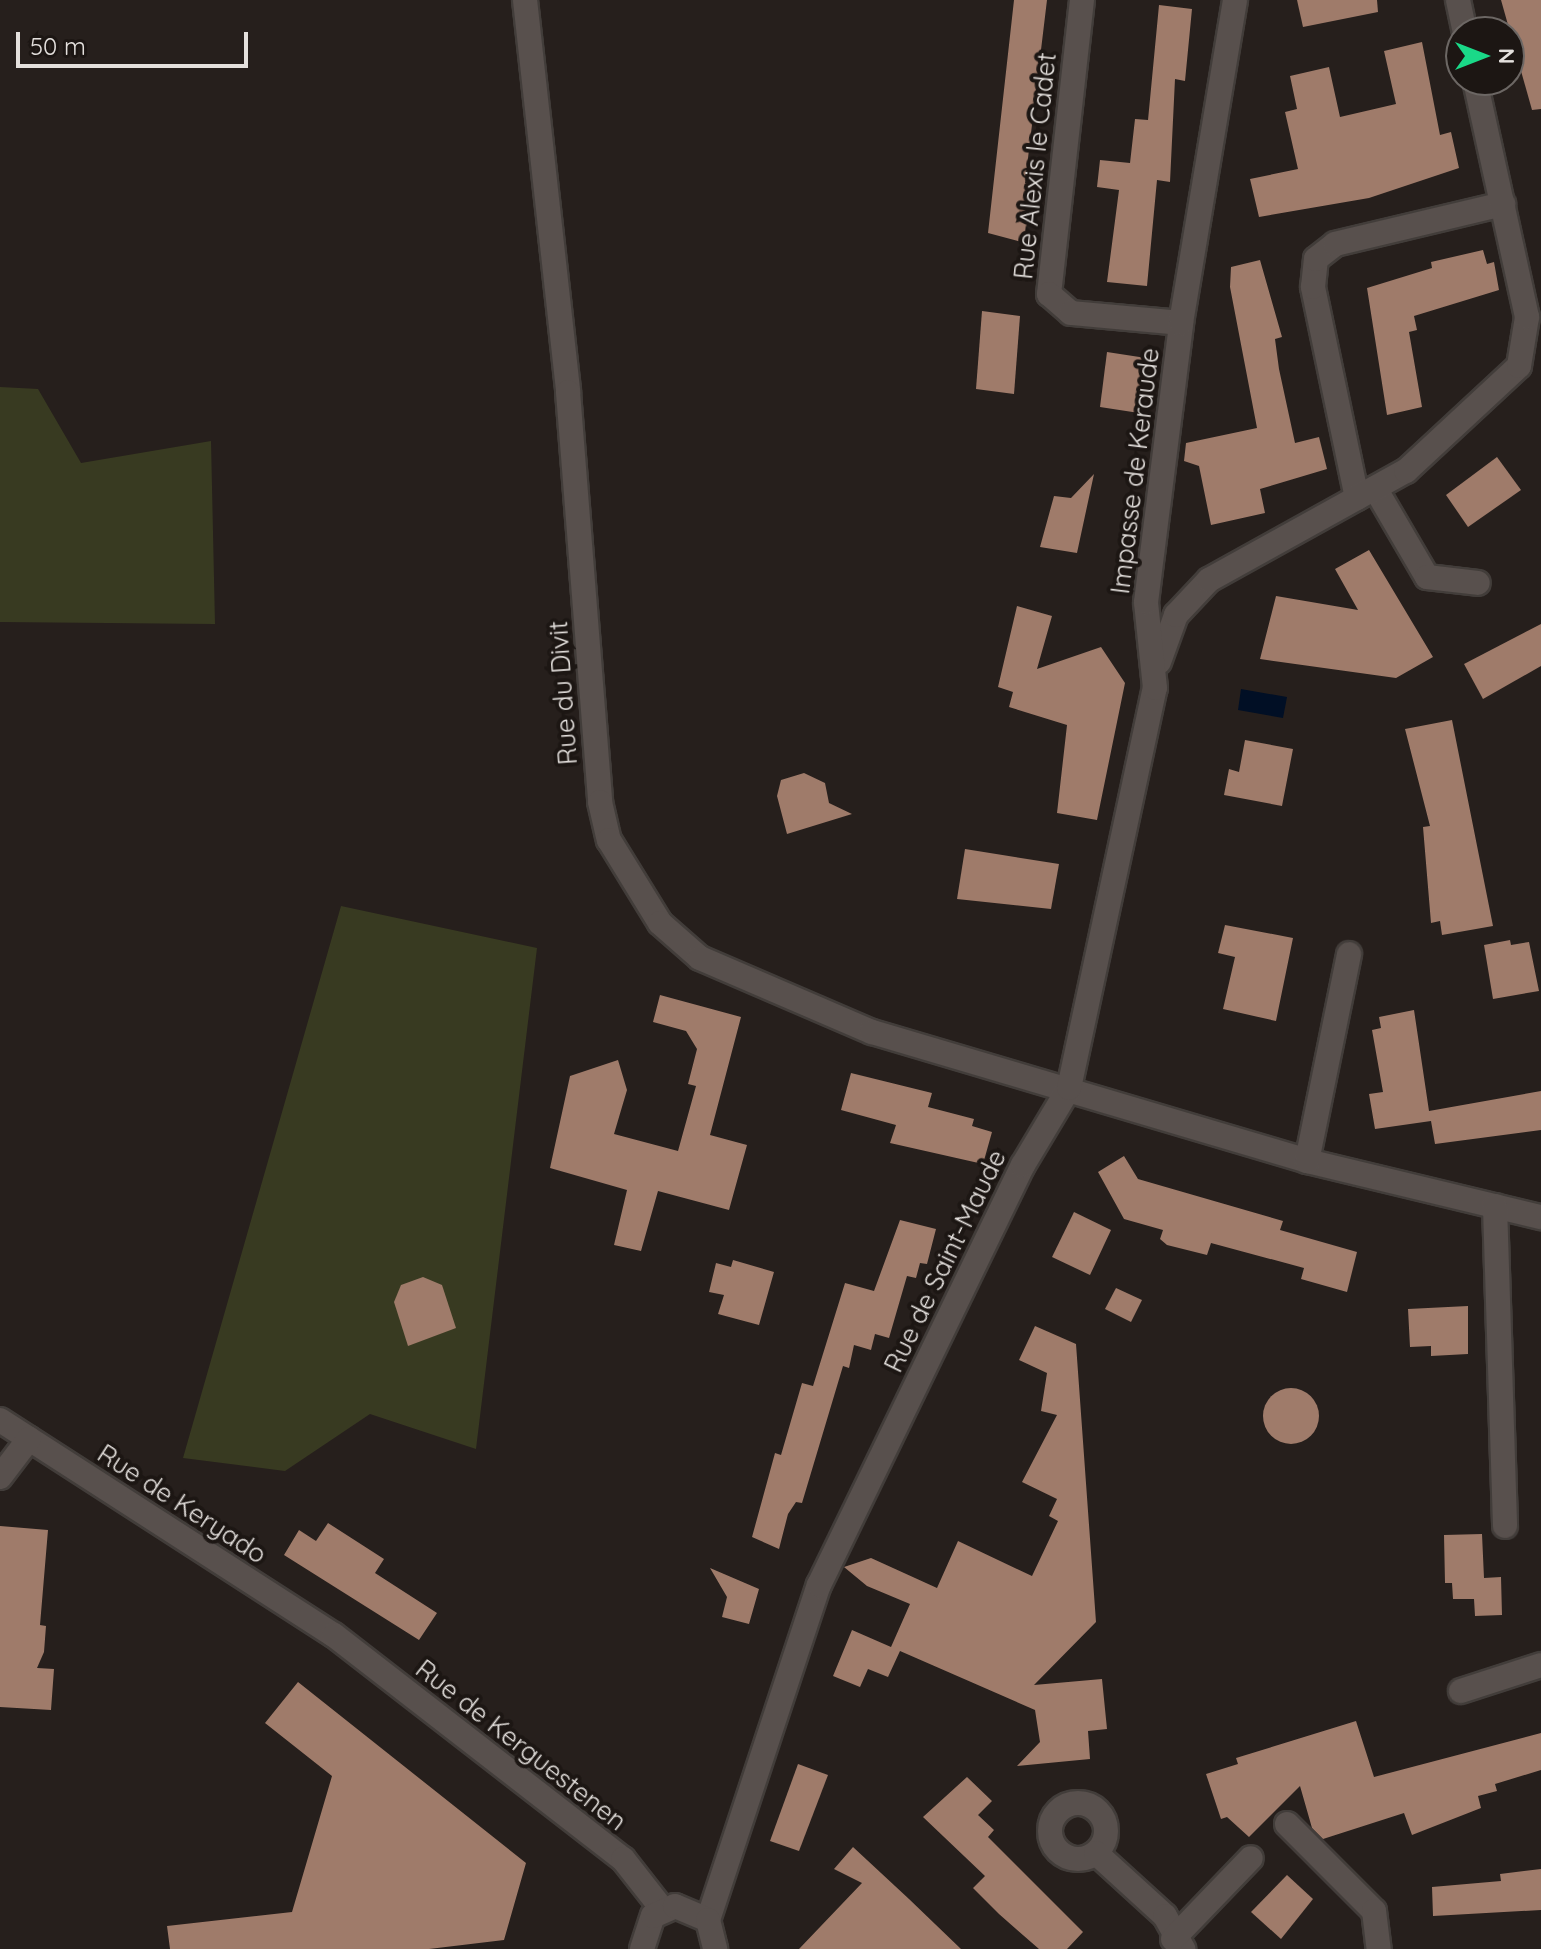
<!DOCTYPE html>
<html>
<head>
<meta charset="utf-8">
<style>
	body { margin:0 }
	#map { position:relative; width:1541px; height:1949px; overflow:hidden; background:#261f1c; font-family:Quicksand,sans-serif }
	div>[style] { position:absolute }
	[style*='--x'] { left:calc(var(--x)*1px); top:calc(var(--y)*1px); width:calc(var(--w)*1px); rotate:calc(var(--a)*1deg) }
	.green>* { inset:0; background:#383a21 }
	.water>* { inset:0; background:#010f25 }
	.building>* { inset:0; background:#9f7b6a }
	.round { border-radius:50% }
	.roads { filter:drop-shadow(2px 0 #423d3a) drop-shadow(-2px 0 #423d3a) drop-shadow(0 2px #423d3a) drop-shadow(0 -2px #423d3a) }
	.minor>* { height:24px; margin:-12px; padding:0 12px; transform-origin:12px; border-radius:12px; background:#58504d }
	.minor>.ring { margin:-12px; padding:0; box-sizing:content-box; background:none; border:24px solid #58504d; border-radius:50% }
	span { translate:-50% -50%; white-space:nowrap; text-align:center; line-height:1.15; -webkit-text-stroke:8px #1c1613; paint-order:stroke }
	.street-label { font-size:26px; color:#e4e0dd }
	.north { position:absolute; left:1445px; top:16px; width:80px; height:80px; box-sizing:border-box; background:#1c1613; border:2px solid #6c6764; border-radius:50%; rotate:90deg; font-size:22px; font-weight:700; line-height:32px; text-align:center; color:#e4e0dd }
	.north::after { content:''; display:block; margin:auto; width:28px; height:36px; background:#1ad988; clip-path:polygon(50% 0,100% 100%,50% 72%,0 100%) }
	.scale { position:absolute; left:16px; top:32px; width:232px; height:36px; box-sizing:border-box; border:4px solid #e4e0dd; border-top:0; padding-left:10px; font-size:24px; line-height:28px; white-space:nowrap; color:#e4e0dd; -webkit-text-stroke:6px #1c1613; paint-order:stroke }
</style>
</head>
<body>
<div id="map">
	<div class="green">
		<div style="clip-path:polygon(0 387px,38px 389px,81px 463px,211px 441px,215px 624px,0 622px)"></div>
		<div style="clip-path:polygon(341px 906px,537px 948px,476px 1449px,370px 1414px,285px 1471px,183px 1458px)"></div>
	</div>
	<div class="water">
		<div style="clip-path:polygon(1241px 689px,1287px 697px,1283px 718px,1238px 710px)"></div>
	</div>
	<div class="building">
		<div style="clip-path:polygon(1014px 0,1047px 0,1025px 183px,1031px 184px,1025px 243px,988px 233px)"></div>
		<div style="clip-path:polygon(1297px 0,1377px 0,1378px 12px,1303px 27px)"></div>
		<div style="clip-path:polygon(1501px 0,1541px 0,1541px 109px,1532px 110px)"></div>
		<div style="clip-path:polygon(1159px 5px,1192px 9px,1185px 81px,1175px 79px,1170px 182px,1157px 180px,1147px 286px,1107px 282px,1119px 190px,1097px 187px,1100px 160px,1130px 163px,1135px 119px,1148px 120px)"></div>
		<div style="clip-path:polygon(1422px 42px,1440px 135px,1451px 132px,1459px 168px,1369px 198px,1259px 217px,1250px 179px,1298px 169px,1285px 112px,1297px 109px,1290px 76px,1329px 67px,1340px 117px,1396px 104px,1384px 51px)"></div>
		<div style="clip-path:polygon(1483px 250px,1487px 264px,1494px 262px,1499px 290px,1414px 316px,1417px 330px,1409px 332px,1422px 407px,1387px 415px,1367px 288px,1432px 268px,1431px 262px)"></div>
		<div style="clip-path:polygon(1260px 260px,1282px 337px,1275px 339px,1279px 369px,1295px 443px,1319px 437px,1327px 469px,1260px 489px,1265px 513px,1211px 525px,1199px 466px,1184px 461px,1186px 443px,1257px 428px,1230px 287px,1231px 267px)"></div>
		<div style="clip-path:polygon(982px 311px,1020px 316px,1014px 394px,976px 389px)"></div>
		<div style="clip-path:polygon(1107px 352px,1146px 358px,1139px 413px,1100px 407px)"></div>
		<div style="clip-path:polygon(1497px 457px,1521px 490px,1468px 527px,1446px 495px)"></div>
		<div style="clip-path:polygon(1094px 474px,1077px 553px,1040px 547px,1054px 496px,1071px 498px)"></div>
		<div style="clip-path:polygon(1369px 550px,1433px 657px,1396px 678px,1260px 659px,1276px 596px,1358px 610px,1335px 569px)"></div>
		<div style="clip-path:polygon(1017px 606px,1052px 616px,1037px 669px,1101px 647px,1125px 683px,1097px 820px,1057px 813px,1067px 725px,1009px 707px,1013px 692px,998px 687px)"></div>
		<div style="clip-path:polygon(1541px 624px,1541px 666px,1483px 699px,1464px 664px)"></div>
		<div style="clip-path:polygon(1452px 720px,1493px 926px,1442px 935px,1440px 921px,1431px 923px,1423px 827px,1430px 826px,1405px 729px)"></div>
		<div style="clip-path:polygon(1245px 740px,1293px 749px,1282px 806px,1224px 795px,1229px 769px,1239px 772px)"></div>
		<div style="clip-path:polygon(804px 773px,825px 783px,829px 803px,852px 814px,787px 834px,777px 796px,781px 780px)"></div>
		<div style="clip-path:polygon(965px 849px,1059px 864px,1051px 909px,957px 899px)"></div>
		<div style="clip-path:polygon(1225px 925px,1293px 938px,1276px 1021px,1223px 1009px,1235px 957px,1218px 953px)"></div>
		<div style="clip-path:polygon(1510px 940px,1511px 945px,1529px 942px,1539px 991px,1493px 999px,1484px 945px)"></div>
		<div style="clip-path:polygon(660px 995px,741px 1017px,710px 1135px,747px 1145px,729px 1210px,658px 1191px,641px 1251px,614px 1245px,627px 1190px,550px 1168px,570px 1076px,618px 1060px,627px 1090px,614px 1134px,678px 1151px,696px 1086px,688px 1084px,697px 1049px,686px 1031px,653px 1022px)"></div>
		<div style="clip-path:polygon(1414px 1010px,1429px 1111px,1541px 1091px,1541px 1130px,1435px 1144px,1431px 1121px,1375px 1129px,1369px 1094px,1383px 1092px,1372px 1030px,1381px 1028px,1379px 1017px)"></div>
		<div style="clip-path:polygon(851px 1073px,932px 1093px,928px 1107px,974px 1119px,972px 1126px,992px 1132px,983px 1164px,890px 1143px,896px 1125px,841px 1110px)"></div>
		<div style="clip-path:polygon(1124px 1156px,1138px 1179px,1283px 1221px,1280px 1230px,1357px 1252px,1347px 1292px,1301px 1279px,1304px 1268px,1211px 1243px,1207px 1255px,1167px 1245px,1160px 1239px,1163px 1230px,1124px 1219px,1098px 1172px)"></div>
		<div style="clip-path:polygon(1074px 1212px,1111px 1230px,1090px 1275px,1052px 1257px)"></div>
		<div style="clip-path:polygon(900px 1220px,936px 1229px,927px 1264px,920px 1263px,916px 1278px,907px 1276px,889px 1338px,875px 1334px,871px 1350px,854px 1345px,849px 1368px,843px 1366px,802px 1503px,796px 1502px,788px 1514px,779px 1549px,752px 1537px,775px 1453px,781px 1455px,802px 1383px,813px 1386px,845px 1283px,874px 1291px)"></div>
		<div style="clip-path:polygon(733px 1260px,774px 1272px,759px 1325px,718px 1314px,724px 1295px,709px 1292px,716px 1263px,731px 1267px)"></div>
		<div style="clip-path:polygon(423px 1277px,442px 1285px,456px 1328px,408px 1346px,394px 1302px,401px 1285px)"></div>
		<div style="clip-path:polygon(1116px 1288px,1142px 1300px,1131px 1322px,1105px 1309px)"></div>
		<div style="clip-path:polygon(1468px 1306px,1468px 1354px,1431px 1356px,1431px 1346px,1410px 1347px,1408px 1309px)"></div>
		<div style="clip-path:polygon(1035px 1326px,1076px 1344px,1096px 1622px,1034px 1685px,1102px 1679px,1107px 1729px,1088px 1731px,1090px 1759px,1017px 1766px,1040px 1742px,1035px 1710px,900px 1651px,888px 1677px,868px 1669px,860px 1687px,833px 1676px,852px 1630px,891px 1647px,910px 1604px,867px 1586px,844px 1567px,871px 1558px,937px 1588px,958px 1541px,1032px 1576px,1058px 1521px,1049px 1516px,1057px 1499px,1022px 1482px,1057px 1415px,1041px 1411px,1047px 1373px,1019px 1360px)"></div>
		<div class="round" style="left:1263px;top:1388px;width:56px;height:56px"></div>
		<div style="clip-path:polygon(328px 1523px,384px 1559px,375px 1573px,437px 1613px,419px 1640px,284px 1555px,299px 1530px,316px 1541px)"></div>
		<div style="clip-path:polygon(0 1526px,48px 1530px,40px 1625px,46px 1626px,44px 1652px,37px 1668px,54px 1669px,51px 1710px,0 1707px)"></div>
		<div style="clip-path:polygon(1482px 1534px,1484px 1578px,1501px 1577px,1502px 1615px,1475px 1616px,1474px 1599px,1453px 1599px,1452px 1583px,1445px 1583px,1444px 1535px)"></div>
		<div style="clip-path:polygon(710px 1568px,759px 1589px,749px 1624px,722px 1617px,727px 1597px)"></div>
		<div style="clip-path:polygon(298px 1682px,526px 1863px,504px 1940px,429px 1949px,170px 1949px,167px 1926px,292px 1912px,332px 1776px,265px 1723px)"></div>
		<div style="clip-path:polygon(1356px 1721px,1374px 1777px,1541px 1733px,1541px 1770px,1495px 1784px,1497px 1791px,1478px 1796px,1481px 1808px,1412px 1835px,1404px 1813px,1323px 1839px,1312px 1828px,1300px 1786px,1249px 1837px,1227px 1817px,1221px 1819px,1206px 1774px,1238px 1764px,1236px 1758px)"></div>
		<div style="clip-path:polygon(798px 1764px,828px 1775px,799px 1851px,770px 1841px)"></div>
		<div style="clip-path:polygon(967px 1777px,992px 1801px,978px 1815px,994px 1830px,988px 1837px,1083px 1932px,1067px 1949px,1039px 1949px,999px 1914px,973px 1888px,985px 1876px,923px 1817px)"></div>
		<div style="clip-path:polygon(853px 1847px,909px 1899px,961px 1949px,799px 1949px,862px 1883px,834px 1869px)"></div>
		<div style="clip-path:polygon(1541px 1869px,1541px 1910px,1433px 1916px,1432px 1887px,1501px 1881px,1500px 1874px)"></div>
		<div style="clip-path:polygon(1287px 1875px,1313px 1899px,1281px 1939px,1251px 1912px)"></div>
	</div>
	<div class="roads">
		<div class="minor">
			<div style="--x:525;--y:0;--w:394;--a:83.7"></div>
			<div style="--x:568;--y:392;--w:411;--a:85.5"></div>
			<div style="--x:600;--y:802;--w:39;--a:77"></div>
			<div style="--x:609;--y:840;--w:97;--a:58.4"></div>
			<div style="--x:660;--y:923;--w:53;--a:41.2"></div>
			<div style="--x:700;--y:958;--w:187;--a:23.3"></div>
			<div style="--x:872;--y:1032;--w:454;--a:16.5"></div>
			<div style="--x:1307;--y:1161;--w:241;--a:13.5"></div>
			<div style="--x:1082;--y:0;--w:296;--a:96.4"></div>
			<div style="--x:1049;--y:294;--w:29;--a:41"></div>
			<div style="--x:1071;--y:313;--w:110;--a:5.2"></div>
			<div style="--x:1458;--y:0;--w:33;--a:78"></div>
			<div style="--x:1375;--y:488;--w:103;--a:59.7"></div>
			<div style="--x:1427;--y:577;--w:51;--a:6.7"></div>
			<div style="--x:1357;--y:498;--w:216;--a:-101.8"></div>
			<div style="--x:1313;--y:287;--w:28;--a:-84"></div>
			<div style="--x:1316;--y:259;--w:24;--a:-38"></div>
			<div style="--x:1335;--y:244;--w:173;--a:-13.4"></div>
			<div style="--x:1159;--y:662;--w:50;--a:-70.1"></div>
			<div style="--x:1176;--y:615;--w:48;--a:-46.7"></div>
			<div style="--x:1209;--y:580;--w:225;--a:-29"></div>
			<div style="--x:1406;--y:471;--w:154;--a:-42.9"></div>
			<div style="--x:1519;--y:366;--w:50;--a:-80.7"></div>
			<div style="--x:1527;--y:317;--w:243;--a:-102.4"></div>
			<div style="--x:1307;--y:1161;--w:211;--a:-78.5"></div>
			<div style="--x:1495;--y:1206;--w:320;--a:88.2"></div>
			<div style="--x:0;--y:1420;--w:397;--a:32.8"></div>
			<div style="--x:334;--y:1635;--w:366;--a:37.8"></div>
			<div style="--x:623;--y:1859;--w:65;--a:51.9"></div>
			<div style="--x:0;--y:1477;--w:48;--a:-52.7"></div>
			<div style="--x:1461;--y:1691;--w:84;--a:-18"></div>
			<div class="ring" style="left:1050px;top:1803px;width:32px;height:32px"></div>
			<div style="--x:1287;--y:1824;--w:123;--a:45"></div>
			<div style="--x:1374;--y:1911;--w:38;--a:83"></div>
			<div style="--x:1096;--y:1853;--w:93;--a:42.4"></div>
			<div style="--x:1165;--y:1916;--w:38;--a:61"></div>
			<div style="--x:708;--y:1920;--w:353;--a:-71.7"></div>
			<div style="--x:819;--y:1585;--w:467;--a:-64.1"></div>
			<div style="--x:1023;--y:1165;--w:90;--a:-59.1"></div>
			<div style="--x:1069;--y:1088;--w:409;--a:-77.9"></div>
			<div style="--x:1155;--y:688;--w:86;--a:-96"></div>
			<div style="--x:1146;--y:602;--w:281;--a:-82.8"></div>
			<div style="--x:1181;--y:323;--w:327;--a:-80.5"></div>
			<div style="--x:1173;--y:1939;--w:112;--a:-46.1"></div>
			<div style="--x:642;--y:1949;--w:35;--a:-72"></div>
			<div style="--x:653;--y:1916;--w:24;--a:-24"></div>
			<div style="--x:675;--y:1906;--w:36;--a:23"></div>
			<div style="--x:708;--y:1920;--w:30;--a:76"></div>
		</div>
	</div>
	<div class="street-label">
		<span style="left:1035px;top:166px;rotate:-84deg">Rue Alexis le Cadet</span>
		<span style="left:1135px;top:471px;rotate:-83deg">Impasse de Keraude</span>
		<span style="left:563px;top:693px;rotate:-94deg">Rue du Divit</span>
		<span style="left:945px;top:1261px;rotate:-64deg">Rue de Saint-Maude</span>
		<span style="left:182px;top:1504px;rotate:33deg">Rue de Keryado</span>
		<span style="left:521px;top:1745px;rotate:38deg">Rue de Kerguestenen</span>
	</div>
	<div class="north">N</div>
	<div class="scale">50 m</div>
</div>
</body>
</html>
